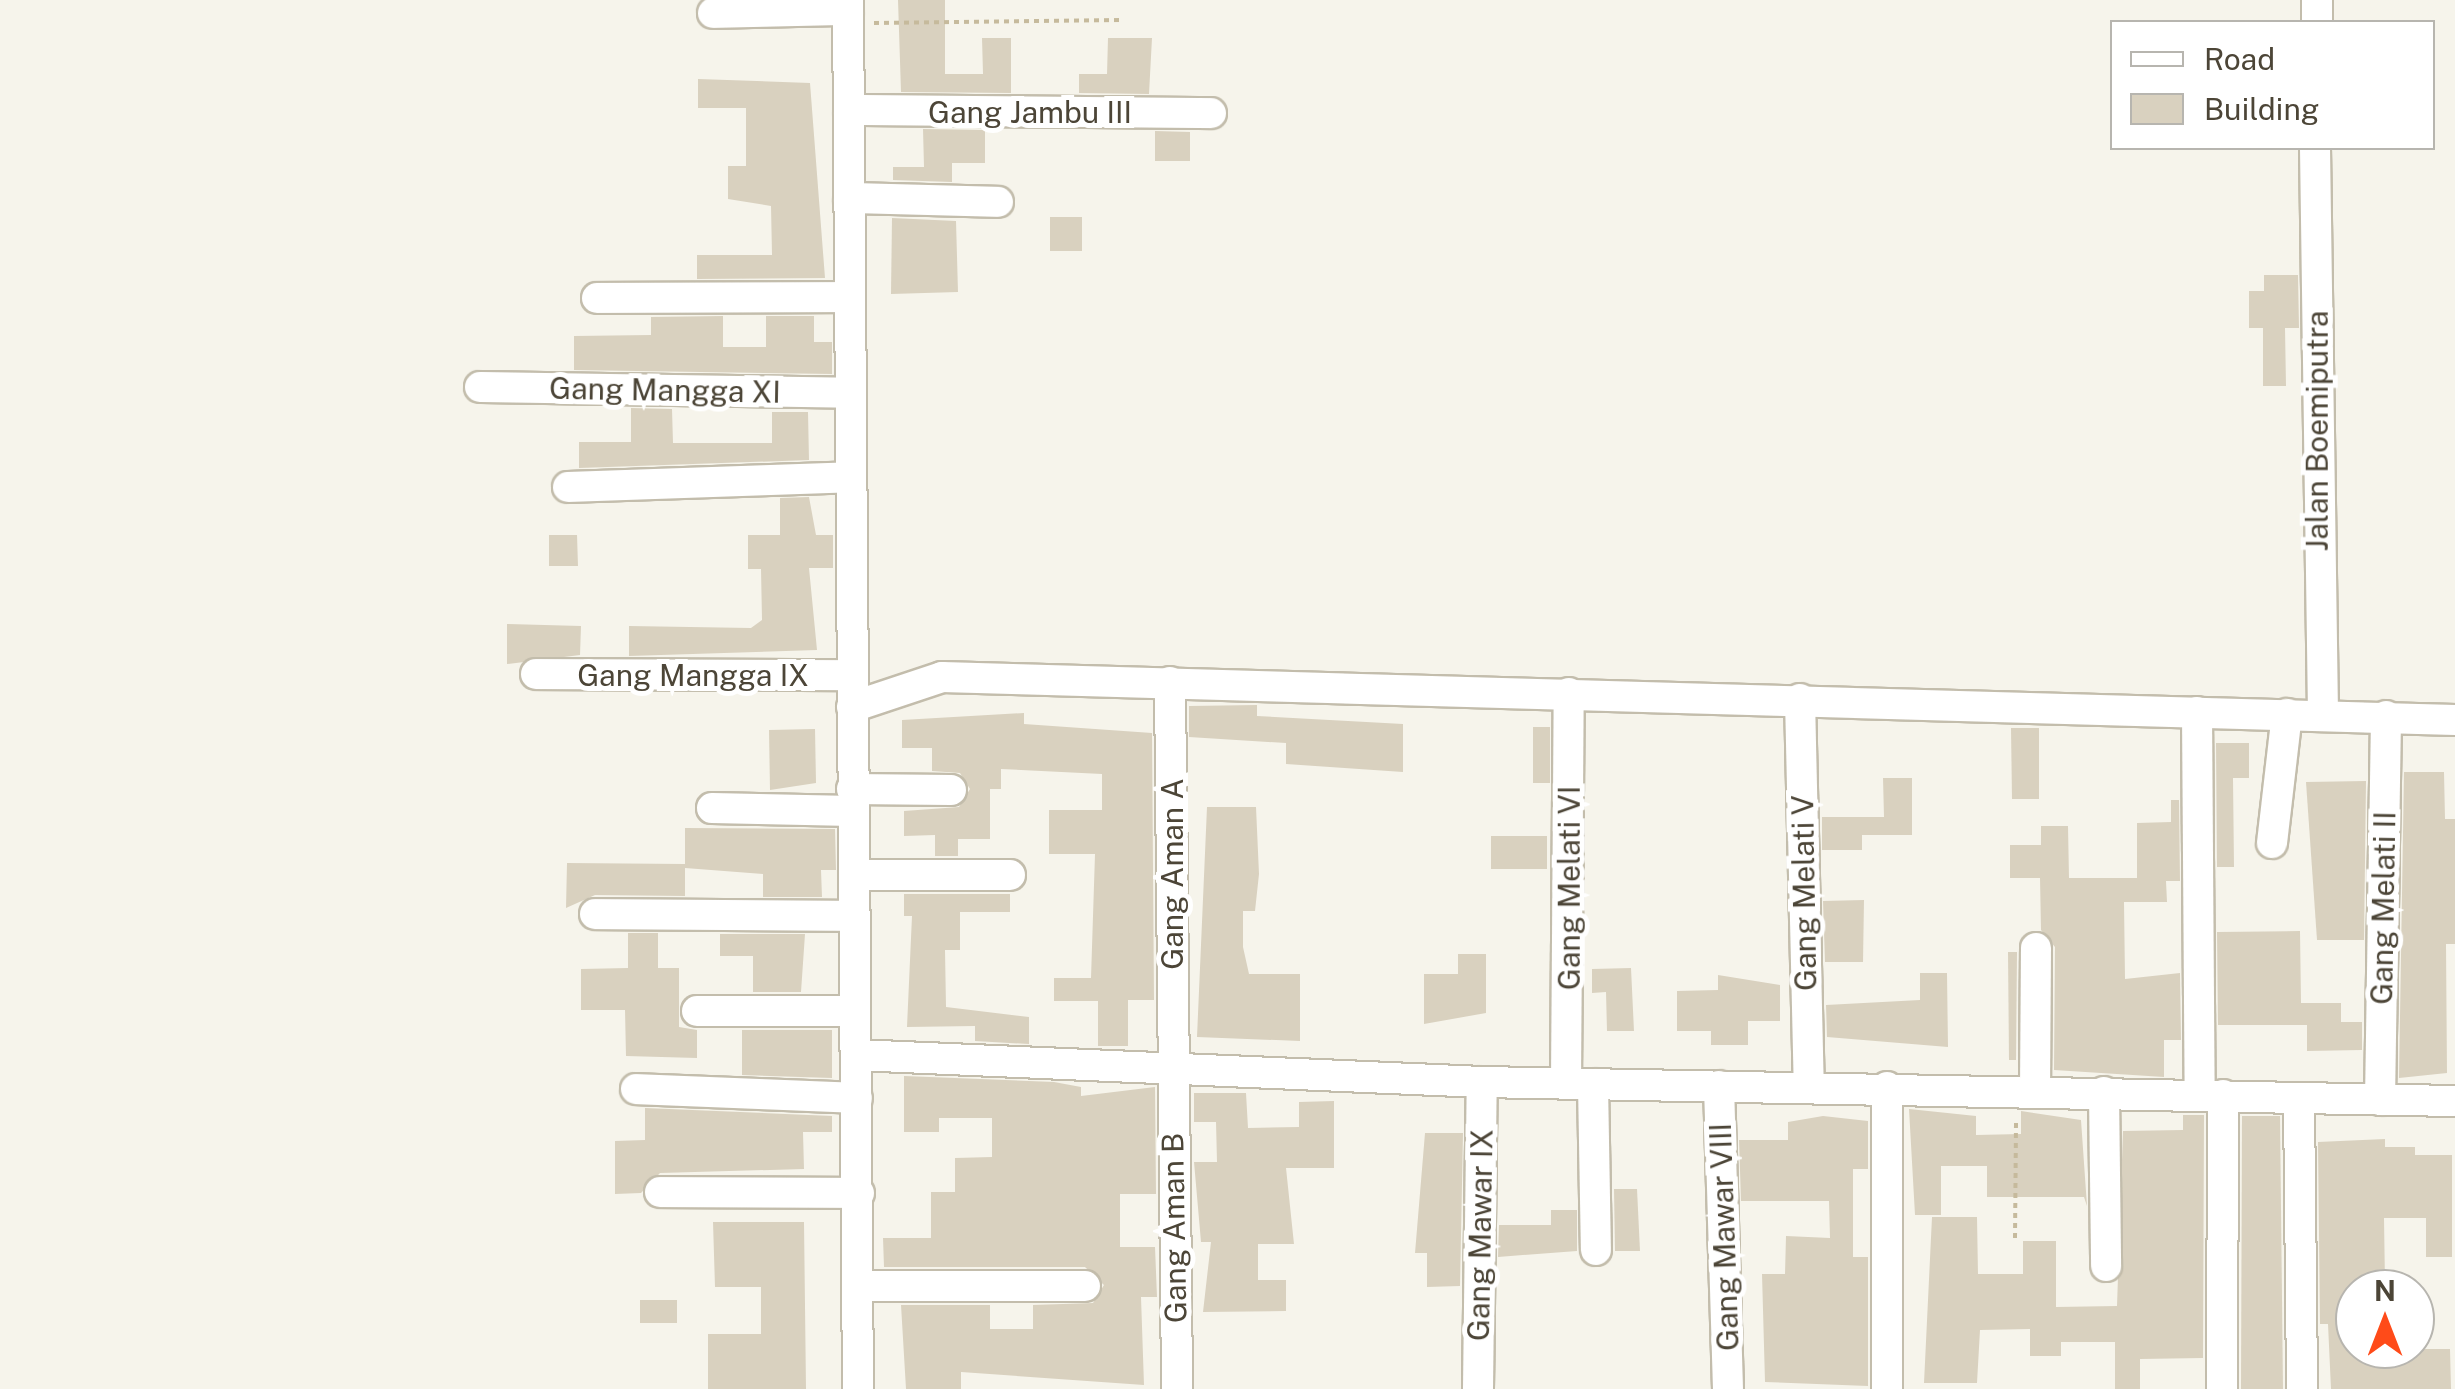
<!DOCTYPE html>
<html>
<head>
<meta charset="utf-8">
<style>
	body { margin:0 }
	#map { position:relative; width:2455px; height:1389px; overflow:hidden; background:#f6f4eb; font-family:"Public Sans",sans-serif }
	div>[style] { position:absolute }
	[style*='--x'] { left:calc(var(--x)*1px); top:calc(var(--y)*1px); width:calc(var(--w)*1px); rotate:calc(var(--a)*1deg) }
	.building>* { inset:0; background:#d9d1bf }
	.path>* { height:4px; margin-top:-2px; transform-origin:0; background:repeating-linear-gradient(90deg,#c6ba9c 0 5px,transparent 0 10px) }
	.roads { filter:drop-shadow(2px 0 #c3bdac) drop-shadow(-2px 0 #c3bdac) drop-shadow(0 2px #c3bdac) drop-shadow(0 -2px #c3bdac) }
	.minor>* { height:30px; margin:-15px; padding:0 15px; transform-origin:15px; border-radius:15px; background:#fff }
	span { translate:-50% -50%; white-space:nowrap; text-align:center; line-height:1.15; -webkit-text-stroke:10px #fff; paint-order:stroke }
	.street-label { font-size:30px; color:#4c4537 }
	.legend { position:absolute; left:2110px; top:20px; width:325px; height:130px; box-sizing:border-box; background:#fff; border:2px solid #b7b5af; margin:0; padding:12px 18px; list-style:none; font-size:30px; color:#4c4537 }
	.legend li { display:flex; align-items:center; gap:20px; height:50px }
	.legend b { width:50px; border:2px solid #b7b5af }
	.north { position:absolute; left:2335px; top:1269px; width:100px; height:100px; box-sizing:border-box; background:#fff; border:2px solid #b7b5af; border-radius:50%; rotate:0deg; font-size:28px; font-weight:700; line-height:40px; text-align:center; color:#4c4537 }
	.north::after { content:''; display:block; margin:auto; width:35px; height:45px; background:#ff4b19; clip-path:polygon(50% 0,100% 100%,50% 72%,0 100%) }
</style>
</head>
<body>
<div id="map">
	<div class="building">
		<div style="clip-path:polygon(898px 0,945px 0,945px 74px,983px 74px,982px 38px,1011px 38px,1011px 93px,901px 92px)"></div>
		<div style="clip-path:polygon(1108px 38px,1152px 38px,1149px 94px,1079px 93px,1079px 74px,1107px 74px)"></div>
		<div style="clip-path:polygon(698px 79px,810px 83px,825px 278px,697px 279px,697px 255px,772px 255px,771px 206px,728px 199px,728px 166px,746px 166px,746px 108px,698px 108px)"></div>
		<div style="clip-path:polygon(923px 129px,985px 130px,985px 163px,952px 163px,952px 182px,893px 180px,893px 167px,924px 167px)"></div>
		<div style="clip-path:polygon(1155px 131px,1190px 132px,1190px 161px,1155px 161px)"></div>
		<div style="clip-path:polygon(1050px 217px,1082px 217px,1082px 251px,1050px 251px)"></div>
		<div style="clip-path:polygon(892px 218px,956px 221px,958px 292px,891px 294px)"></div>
		<div style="clip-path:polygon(2264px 275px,2298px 275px,2299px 328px,2285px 328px,2286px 386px,2263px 386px,2263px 328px,2249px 328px,2249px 291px,2264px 291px)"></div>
		<div style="clip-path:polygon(723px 316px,723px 347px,766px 347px,766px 316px,814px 316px,814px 342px,832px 342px,832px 374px,574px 370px,574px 336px,651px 335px,651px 317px)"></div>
		<div style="clip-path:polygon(631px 408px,672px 409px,673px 443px,772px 443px,772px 412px,808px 412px,809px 460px,579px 468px,579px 442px,631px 442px)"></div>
		<div style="clip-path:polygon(809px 497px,816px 535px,833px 535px,833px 568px,809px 568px,817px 650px,629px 656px,629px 626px,751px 628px,762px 620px,761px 569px,748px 569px,748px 535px,780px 535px,780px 498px)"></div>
		<div style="clip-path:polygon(549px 535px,577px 535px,578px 566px,549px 566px)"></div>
		<div style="clip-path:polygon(507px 624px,581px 626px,580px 655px,507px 664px)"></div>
		<div style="clip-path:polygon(1257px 705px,1257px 716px,1403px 724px,1403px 772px,1286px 764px,1286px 743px,1189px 737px,1189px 706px)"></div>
		<div style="clip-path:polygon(1024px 713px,1024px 724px,1152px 733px,1154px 1000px,1128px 1000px,1128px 1046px,1098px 1046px,1098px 1001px,1054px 1001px,1054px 978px,1091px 978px,1095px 854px,1049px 854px,1049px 810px,1102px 810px,1102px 774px,1001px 769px,1001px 789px,990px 789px,990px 839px,958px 839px,958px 856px,935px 856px,935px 835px,904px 836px,904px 811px,959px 807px,970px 789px,960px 773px,932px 771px,932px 748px,902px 748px,902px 720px)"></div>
		<div style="clip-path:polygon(1533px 727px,1550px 727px,1550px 783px,1533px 783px)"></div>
		<div style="clip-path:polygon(2011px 728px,2039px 728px,2039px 799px,2012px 799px)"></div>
		<div style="clip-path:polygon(815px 729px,816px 783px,770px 790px,769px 730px)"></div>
		<div style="clip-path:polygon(2216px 743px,2249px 743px,2249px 778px,2233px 778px,2234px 867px,2217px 867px)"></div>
		<div style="clip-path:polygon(2404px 772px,2444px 772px,2445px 819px,2455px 819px,2455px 944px,2446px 944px,2447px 1073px,2399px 1078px)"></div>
		<div style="clip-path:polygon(1883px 778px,1912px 778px,1912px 835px,1862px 835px,1862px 850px,1822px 850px,1822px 817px,1884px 817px)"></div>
		<div style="clip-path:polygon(2366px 781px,2364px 940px,2317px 940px,2306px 782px)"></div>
		<div style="clip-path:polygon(2171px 800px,2179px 800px,2180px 881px,2166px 881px,2167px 902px,2124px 902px,2125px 979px,2180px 973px,2181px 1040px,2164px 1040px,2164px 1077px,2054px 1070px,2055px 947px,2041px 930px,2040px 878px,2010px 878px,2010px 845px,2041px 845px,2041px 826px,2068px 826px,2069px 878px,2137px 878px,2137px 823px,2171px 822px)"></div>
		<div style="clip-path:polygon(1207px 807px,1256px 807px,1259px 874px,1255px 911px,1243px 911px,1243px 947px,1249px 974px,1300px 974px,1300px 1041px,1197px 1037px)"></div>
		<div style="clip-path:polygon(685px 828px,835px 829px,836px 870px,821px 870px,822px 897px,763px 897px,763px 874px,685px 868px)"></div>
		<div style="clip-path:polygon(1491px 836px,1547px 836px,1547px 869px,1491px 869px)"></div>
		<div style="clip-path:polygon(567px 863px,685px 864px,685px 896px,595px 895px,566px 908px)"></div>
		<div style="clip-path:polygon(904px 894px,1010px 894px,1010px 912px,960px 912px,960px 950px,945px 950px,946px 1007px,1029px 1017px,1029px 1044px,975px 1041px,975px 1026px,907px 1027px,912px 916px,904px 916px)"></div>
		<div style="clip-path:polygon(1864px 900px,1863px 962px,1825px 962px,1823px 901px)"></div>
		<div style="clip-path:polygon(2300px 931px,2301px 1003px,2341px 1003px,2341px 1022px,2362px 1022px,2362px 1050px,2307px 1051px,2307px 1025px,2218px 1025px,2217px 932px)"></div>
		<div style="clip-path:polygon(628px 933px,658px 933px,658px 968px,679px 968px,679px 1027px,697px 1030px,697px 1058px,626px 1056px,625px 1010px,581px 1010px,581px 969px,628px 968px)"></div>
		<div style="clip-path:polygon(720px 934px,805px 934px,801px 992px,753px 992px,753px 956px,720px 956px)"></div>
		<div style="clip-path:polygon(2008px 952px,2017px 952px,2016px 1060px,2009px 1060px)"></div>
		<div style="clip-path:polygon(1458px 954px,1486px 954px,1486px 1013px,1424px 1024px,1424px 974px,1458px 974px)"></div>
		<div style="clip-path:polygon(1631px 968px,1634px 1031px,1607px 1031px,1606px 992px,1592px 993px,1592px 969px)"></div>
		<div style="clip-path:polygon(1920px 973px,1947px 973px,1948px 1047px,1827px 1037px,1826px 1005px,1920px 1000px)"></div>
		<div style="clip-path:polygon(1718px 975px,1780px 985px,1780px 1021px,1748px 1021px,1748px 1045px,1711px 1045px,1711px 1031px,1677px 1031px,1677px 991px,1718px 990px)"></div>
		<div style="clip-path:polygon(742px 1030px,832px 1030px,832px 1078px,742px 1075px)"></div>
		<div style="clip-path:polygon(904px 1076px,1054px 1082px,1081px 1087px,1081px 1096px,1155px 1087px,1156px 1194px,1120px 1194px,1120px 1247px,1155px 1247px,1157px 1297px,1141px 1297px,1144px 1385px,961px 1372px,961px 1389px,906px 1389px,901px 1305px,990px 1305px,990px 1329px,1033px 1329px,1033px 1305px,1093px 1303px,1104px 1285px,1085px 1267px,884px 1267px,883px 1238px,931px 1238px,931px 1192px,955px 1192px,955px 1158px,992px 1157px,992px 1118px,939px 1118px,939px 1132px,904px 1132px)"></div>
		<div style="clip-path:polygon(1194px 1093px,1246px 1093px,1248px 1128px,1299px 1127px,1299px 1102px,1334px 1101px,1334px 1168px,1286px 1168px,1294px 1244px,1258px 1244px,1258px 1280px,1286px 1280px,1286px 1311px,1203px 1312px,1211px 1242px,1201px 1242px,1194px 1162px,1217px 1162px,1216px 1122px,1194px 1122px)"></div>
		<div style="clip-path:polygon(645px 1108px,832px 1116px,832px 1132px,803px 1132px,804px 1169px,660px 1173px,641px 1193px,615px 1194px,615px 1141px,645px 1140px)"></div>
		<div style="clip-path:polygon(1909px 1109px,1976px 1116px,1976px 1135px,2021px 1134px,2021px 1111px,2081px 1120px,2087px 1206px,2084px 1197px,1987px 1197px,1987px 1166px,1941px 1166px,1941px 1215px,1915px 1215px)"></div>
		<div style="clip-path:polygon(2183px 1115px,2204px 1115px,2203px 1358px,2140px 1359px,2140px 1389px,2115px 1389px,2115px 1342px,2061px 1342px,2061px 1356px,2030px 1356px,2030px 1329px,1980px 1330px,1977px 1383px,1924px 1383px,1932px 1217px,1977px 1217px,1978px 1274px,2023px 1274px,2023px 1241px,2056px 1241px,2056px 1307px,2117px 1306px,2123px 1131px,2183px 1130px)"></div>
		<div style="clip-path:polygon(1823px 1116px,1868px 1121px,1868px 1169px,1853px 1169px,1853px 1257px,1868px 1257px,1868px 1386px,1765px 1382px,1762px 1274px,1785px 1274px,1786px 1236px,1830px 1238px,1829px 1201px,1741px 1201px,1739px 1140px,1788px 1140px,1788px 1122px)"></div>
		<div style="clip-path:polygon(2242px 1116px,2280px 1116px,2283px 1389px,2241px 1389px)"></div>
		<div style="clip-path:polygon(1425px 1133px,1463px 1133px,1460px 1286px,1427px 1287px,1427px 1253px,1415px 1253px)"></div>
		<div style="clip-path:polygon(2385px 1139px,2385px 1147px,2415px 1147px,2415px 1155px,2452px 1155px,2452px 1257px,2426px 1257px,2426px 1218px,2384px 1218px,2385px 1284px,2355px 1284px,2355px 1349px,2450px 1349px,2451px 1389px,2331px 1389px,2328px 1324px,2320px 1324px,2318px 1142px)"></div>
		<div style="clip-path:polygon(1614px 1189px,1637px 1189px,1640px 1251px,1615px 1251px)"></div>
		<div style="clip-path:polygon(1551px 1210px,1577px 1210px,1577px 1251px,1498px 1257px,1499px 1225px,1551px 1225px)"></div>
		<div style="clip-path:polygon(713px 1222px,804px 1222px,806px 1389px,708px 1389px,708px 1334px,761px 1334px,761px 1287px,715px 1287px)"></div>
		<div style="clip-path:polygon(640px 1300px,677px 1300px,677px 1323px,640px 1323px)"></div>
	</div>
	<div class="path">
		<div style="--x:874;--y:23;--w:247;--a:-0.7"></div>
		<div style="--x:2015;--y:1238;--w:118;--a:-89.5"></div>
	</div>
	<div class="roads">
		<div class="minor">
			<div style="--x:848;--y:0;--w:1389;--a:89.59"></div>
			<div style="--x:713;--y:13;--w:135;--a:-1.3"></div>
			<div style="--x:2317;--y:22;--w:22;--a:-90"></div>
			<div style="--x:849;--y:110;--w:362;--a:0.5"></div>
			<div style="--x:2315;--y:148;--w:567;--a:89.19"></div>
			<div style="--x:849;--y:198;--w:149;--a:1.5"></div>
			<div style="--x:597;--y:298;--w:252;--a:-0.2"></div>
			<div style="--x:480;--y:387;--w:371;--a:0.9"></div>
			<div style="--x:568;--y:487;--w:282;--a:-2"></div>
			<div style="--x:536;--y:674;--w:315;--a:0.2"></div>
			<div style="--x:1170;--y:682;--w:707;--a:89.43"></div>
			<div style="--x:1800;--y:699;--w:387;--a:88.7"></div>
			<div style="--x:852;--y:707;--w:95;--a:-18.4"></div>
			<div style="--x:942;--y:677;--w:1514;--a:1.63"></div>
			<div style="--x:2197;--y:712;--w:383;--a:89.6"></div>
			<div style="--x:852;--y:789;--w:99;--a:0.6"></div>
			<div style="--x:712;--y:808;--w:140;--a:1.2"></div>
			<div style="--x:2272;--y:843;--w:130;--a:-83.4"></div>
			<div style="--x:855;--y:875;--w:155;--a:0"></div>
			<div style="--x:595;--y:914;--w:258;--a:0.4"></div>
			<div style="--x:697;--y:1011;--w:158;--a:0"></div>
			<div style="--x:856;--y:1055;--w:627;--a:2.47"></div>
			<div style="--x:1482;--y:1082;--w:973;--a:1.12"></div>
			<div style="--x:1566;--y:1083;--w:390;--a:-89.6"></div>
			<div style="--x:1593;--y:1084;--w:166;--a:89"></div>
			<div style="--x:1719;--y:1086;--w:303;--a:88.3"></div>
			<div style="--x:636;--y:1089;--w:221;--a:2.3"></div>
			<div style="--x:2035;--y:1091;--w:143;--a:-89.6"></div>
			<div style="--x:2104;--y:1092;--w:174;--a:89.3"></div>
			<div style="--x:2299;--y:1098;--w:291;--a:89.4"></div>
			<div style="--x:2380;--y:1100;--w:384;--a:-89.1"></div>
			<div style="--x:660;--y:1192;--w:199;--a:0.3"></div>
			<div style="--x:860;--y:1286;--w:225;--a:0"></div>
			<div style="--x:1478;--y:1389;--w:307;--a:-89.3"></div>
			<div style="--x:1887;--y:1389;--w:302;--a:-90"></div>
			<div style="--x:2222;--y:1389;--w:294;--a:-89.8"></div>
		</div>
	</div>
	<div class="street-label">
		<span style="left:1030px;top:112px">Gang Jambu III</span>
		<span style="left:665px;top:390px;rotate:1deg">Gang Mangga XI</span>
		<span style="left:2317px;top:431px;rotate:-90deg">Jalan Boemiputra</span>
		<span style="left:693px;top:675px">Gang Mangga IX</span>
		<span style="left:1172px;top:874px;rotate:-90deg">Gang Aman A</span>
		<span style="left:1569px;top:888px;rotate:-90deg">Gang Melati VI</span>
		<span style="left:1804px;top:893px;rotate:-91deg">Gang Melati V</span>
		<span style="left:2383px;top:908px;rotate:-89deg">Gang Melati II</span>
		<span style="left:1174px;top:1228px;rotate:-91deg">Gang Aman B</span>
		<span style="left:1480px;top:1235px;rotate:-89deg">Gang Mawar IX</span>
		<span style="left:1724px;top:1237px;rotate:-92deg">Gang Mawar VIII</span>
	</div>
	<ul class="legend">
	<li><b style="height:12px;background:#fff"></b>Road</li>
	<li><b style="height:28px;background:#d9d1bf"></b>Building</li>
	</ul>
	<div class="north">N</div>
</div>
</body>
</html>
